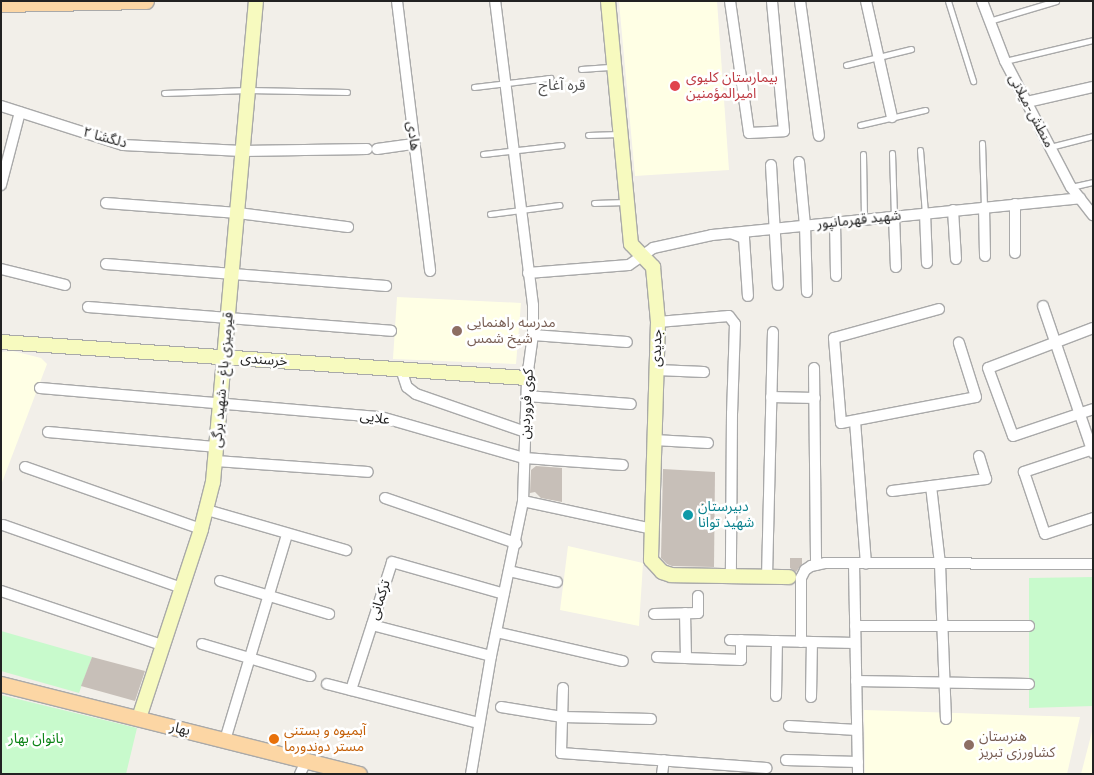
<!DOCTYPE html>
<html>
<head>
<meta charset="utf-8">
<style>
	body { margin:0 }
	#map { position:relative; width:1094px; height:775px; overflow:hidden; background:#f2efe9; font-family:"Nunito Sans","Noto Sans Arabic",sans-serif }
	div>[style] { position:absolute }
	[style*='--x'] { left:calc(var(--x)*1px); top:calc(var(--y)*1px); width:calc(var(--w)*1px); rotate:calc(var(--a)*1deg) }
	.education>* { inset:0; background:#ffffe5 }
	.park>* { inset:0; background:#c8facc }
	.building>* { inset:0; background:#c7bfb8 }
	.roads { filter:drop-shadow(1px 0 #a9a9a9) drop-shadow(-1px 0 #a9a9a9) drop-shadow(0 1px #a9a9a9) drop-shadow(0 -1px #a9a9a9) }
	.lane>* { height:5px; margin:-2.5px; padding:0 2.5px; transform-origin:2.5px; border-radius:2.5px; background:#fff }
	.street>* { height:10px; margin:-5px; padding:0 5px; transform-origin:5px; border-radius:5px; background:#fff }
	.secondary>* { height:14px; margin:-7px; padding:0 7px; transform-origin:7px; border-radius:7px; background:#f7fabf }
	.primary>* { height:15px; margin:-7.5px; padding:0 7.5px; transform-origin:7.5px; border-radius:7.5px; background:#fcd6a4 }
	.dots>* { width:14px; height:14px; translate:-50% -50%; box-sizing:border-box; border:2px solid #fff; border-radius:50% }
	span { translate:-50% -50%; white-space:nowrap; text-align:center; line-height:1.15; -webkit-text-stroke:5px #fff; paint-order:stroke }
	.health-label { font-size:14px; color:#be3a42 }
	.left { translate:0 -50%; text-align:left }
	.street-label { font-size:14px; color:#222 }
	.education-label { font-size:14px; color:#785e54 }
	.culture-label { font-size:14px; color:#0d838f }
	.food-label { font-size:14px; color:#c56008 }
	.park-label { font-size:14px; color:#0c8416 }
	.neighbourhood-label { font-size:15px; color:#555 }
	.frame { position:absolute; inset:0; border:2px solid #222; pointer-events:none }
</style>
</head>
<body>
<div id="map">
	<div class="education">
		<div style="clip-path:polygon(717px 1px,729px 170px,635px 176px,619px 2px)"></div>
		<div style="clip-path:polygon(397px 297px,521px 303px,516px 364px,393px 359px)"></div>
		<div style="clip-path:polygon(13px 351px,41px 358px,47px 364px,1px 485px,1px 352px)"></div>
		<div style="clip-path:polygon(568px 546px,643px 563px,639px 626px,560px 610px)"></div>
		<div style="clip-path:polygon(864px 710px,1080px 717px,1067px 774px,865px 774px)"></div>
		<div style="clip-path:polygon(1093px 728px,1093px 774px,1081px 774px)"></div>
	</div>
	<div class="park">
		<div style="clip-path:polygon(1093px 577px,1093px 706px,1029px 708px,1029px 578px)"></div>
		<div style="clip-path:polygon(1px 631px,92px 657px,79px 693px,1px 671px)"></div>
		<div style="clip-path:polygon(1px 695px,137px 728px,126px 774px,1px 774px)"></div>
	</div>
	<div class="building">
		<div style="clip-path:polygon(536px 466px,562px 468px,562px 502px,541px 498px,535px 492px,530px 493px,531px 470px)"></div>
		<div style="clip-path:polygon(663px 469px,715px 472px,714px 567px,672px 566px,667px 564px,661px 558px)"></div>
		<div style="clip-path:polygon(790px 558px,802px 558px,802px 564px,796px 572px,790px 568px)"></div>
		<div style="clip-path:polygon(92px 657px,145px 671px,135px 701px,81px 686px)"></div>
	</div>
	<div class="roads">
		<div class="lane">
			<div style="--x:948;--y:1;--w:84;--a:72.6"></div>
			<div style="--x:989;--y:21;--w:70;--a:-16.6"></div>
			<div style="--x:1005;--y:61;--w:90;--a:-13.4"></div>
			<div style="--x:846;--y:65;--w:67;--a:-13.8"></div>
			<div style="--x:581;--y:69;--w:32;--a:-4"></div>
			<div style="--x:474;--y:87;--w:77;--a:-6.8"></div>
			<div style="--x:164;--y:93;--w:84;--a:-2"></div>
			<div style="--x:248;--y:90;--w:99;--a:1.2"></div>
			<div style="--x:860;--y:125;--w:67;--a:-13"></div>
			<div style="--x:588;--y:135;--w:32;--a:-2"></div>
			<div style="--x:982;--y:143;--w:64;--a:88.2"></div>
			<div style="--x:1050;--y:147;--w:44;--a:-14.3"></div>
			<div style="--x:920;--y:150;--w:63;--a:85.5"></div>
			<div style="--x:892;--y:153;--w:63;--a:88.2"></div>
			<div style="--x:483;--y:154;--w:79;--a:-6.6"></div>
			<div style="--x:863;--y:154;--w:65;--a:89.1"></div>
			<div style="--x:1071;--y:187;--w:23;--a:-13"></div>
			<div style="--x:594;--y:203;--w:32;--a:-2"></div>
			<div style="--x:490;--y:214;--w:70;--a:-7.4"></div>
		</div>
		<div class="street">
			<div style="--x:397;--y:1;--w:272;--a:83"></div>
			<div style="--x:730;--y:1;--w:133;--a:81.8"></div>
			<div style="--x:749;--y:133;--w:35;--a:-3"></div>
			<div style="--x:784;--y:131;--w:131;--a:-95.3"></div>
			<div style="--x:800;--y:1;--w:136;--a:82"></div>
			<div style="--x:866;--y:1;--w:119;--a:77.4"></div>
			<div style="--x:982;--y:1;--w:64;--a:69"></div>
			<div style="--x:1005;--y:61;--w:142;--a:62.4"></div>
			<div style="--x:1071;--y:187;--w:36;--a:52"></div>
			<div style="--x:1027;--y:102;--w:68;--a:-12.8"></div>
			<div style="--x:1;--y:106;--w:128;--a:17.7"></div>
			<div style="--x:123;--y:145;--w:119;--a:2.9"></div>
			<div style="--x:242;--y:151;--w:125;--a:-0.9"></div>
			<div style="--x:377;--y:149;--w:37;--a:-8"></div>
			<div style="--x:799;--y:162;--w:63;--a:84.6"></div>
			<div style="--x:805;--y:225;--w:67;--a:88.3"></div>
			<div style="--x:771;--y:165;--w:120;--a:86.7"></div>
			<div style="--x:1;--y:185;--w:75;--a:-75.4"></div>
			<div style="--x:106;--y:203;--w:132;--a:4.3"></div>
			<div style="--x:238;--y:213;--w:111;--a:7.3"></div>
			<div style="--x:1015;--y:204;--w:49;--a:90"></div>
			<div style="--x:984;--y:207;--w:49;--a:88.8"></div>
			<div style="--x:953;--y:210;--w:49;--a:86.5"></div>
			<div style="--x:925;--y:213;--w:50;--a:87.7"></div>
			<div style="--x:894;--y:216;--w:51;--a:87.8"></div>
			<div style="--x:835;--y:222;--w:54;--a:88.9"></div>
			<div style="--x:731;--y:233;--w:14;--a:21"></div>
			<div style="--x:744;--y:238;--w:58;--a:86.1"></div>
			<div style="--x:106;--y:264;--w:281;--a:4.5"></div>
			<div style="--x:1;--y:269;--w:66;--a:14"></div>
			<div style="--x:528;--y:273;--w:101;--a:-4.5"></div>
			<div style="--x:629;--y:265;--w:29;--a:-35"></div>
			<div style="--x:653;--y:248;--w:60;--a:-12.4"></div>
			<div style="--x:712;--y:235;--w:370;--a:-5.7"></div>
			<div style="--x:1043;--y:306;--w:155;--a:71.2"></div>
			<div style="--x:88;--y:307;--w:304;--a:4.5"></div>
			<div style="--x:939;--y:309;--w:109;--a:164.6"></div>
			<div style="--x:834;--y:338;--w:85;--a:85.3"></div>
			<div style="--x:841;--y:423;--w:137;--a:-10.9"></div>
			<div style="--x:976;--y:397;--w:57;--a:-107.5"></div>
			<div style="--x:658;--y:322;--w:71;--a:-4.8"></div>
			<div style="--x:729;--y:316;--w:10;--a:53"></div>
			<div style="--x:735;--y:324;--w:89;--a:91.9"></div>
			<div style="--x:732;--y:413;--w:163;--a:90.4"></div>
			<div style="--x:1093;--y:328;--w:112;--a:159.1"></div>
			<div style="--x:988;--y:368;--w:72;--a:69.8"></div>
			<div style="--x:1013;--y:436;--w:84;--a:-18.6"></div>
			<div style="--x:533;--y:335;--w:94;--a:4.3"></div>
			<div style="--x:814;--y:368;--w:197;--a:89.4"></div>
			<div style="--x:401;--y:369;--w:19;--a:72"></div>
			<div style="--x:407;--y:387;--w:11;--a:38"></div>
			<div style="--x:416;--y:394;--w:116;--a:19.1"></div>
			<div style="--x:657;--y:370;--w:47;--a:2.4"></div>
			<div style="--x:40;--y:388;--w:342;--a:4.9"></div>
			<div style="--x:381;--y:417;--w:149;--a:16"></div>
			<div style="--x:524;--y:458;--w:99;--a:4"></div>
			<div style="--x:527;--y:396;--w:104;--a:4.4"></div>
			<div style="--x:771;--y:397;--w:44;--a:1.3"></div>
			<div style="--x:855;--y:421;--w:143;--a:85.6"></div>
			<div style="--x:48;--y:432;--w:170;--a:5.1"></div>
			<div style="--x:654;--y:440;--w:54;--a:3.2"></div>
			<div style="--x:1093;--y:449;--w:73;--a:161.6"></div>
			<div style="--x:1024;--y:472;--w:65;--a:71.3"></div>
			<div style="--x:1045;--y:534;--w:51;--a:-18.4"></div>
			<div style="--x:216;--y:461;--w:152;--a:4.1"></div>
			<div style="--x:25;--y:467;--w:187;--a:19.4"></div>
			<div style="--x:931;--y:486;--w:79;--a:83.4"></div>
			<div style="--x:940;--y:564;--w:155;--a:87.8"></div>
			<div style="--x:892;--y:491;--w:95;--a:-7.3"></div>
			<div style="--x:986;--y:479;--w:24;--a:-107"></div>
			<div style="--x:385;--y:498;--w:139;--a:19"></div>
			<div style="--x:523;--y:501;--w:132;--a:12.2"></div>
			<div style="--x:207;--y:510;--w:145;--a:16.1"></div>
			<div style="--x:3;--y:525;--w:190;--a:19.4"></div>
			<div style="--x:854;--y:564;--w:210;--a:88.9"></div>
			<div style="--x:509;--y:571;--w:49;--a:12.9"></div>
			<div style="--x:767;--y:577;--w:245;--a:-88.6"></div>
			<div style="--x:220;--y:581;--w:114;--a:16.8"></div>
			<div style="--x:1;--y:591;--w:172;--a:18.6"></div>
			<div style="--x:685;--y:613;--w:45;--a:88.7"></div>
			<div style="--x:654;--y:614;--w:44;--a:-1.3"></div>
			<div style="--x:698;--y:613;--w:17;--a:-90"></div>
			<div style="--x:372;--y:625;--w:123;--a:14.6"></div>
			<div style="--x:855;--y:626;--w:174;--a:0"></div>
			<div style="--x:496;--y:632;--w:130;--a:12.9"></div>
			<div style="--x:730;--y:640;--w:125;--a:1.4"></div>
			<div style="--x:801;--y:642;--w:64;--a:-90"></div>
			<div style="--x:801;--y:578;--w:9;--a:-63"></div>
			<div style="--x:805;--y:570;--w:7;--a:-34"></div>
			<div style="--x:811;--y:566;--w:14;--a:-12"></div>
			<div style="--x:825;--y:563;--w:268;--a:0.2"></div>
			<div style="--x:202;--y:644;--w:113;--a:16.5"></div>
			<div style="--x:657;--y:657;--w:84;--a:2"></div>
			<div style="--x:741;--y:660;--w:20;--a:-90"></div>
			<div style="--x:856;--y:681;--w:173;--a:1"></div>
			<div style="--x:327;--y:684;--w:157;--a:14.4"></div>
			<div style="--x:563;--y:688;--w:65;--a:91.8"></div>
			<div style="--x:561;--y:753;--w:206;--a:4.2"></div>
			<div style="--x:351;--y:690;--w:134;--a:-72.2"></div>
			<div style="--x:392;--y:562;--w:116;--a:15.9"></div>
			<div style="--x:776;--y:696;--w:55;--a:-89"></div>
			<div style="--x:811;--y:697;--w:55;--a:-89"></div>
			<div style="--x:501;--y:707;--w:62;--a:9.3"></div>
			<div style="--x:562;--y:717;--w:89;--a:1.3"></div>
			<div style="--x:789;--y:726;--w:68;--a:3.4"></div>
			<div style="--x:225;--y:740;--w:215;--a:-73.2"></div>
			<div style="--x:786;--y:760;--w:72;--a:1.6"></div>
			<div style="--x:300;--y:774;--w:14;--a:-65"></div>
			<div style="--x:471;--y:774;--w:120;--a:-80.4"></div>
			<div style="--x:491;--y:656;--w:158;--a:-78.3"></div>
			<div style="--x:523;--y:501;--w:123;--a:-88.1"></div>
			<div style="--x:527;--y:378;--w:43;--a:-82.1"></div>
			<div style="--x:533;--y:335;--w:30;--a:-90"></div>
			<div style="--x:533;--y:305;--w:306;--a:-97.1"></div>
			<div style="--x:662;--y:774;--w:14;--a:-82"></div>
		</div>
		<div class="secondary">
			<div style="--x:608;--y:1;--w:244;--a:84.6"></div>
			<div style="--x:631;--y:244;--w:32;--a:46"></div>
			<div style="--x:653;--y:267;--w:55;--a:84.8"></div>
			<div style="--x:658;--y:322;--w:238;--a:91.7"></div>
			<div style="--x:651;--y:560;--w:16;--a:47"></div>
			<div style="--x:662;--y:572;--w:9;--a:18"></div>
			<div style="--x:671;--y:575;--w:118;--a:1"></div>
			<div style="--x:1;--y:342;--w:527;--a:3.92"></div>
			<div style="--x:139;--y:718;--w:199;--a:-71.8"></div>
			<div style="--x:201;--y:529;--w:49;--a:-75.7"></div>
			<div style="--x:213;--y:482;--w:483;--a:-84.9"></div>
		</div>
		<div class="primary">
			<div style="--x:1;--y:4;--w:145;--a:-1.2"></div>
			<div style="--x:1;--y:684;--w:369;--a:14.1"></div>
		</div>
	</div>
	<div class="dots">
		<div style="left:675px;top:86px;background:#e0444e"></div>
		<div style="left:457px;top:331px;background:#8d6e63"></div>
		<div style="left:688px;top:515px;background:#0f9aa8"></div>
		<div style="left:274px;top:739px;background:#e8710a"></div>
		<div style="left:969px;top:745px;background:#8d6e63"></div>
	</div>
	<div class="health-label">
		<span class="left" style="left:686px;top:86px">بیمارستان کلیوی<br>امیرالمؤمنین</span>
	</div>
	<div class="street-label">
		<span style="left:1031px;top:111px;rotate:62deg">منطش-میلانی</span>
		<span style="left:413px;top:136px;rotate:83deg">هادی</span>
		<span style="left:105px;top:138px;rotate:15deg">دلگشا ۲</span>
		<span style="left:859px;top:220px;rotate:-6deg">شهید قهرمانپور</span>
		<span style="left:657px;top:348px;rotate:-88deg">جدیدی</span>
		<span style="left:264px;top:360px;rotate:4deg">خرسندی</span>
		<span style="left:223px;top:380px;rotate:-85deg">قیرمیزی باغ - شهید برگی</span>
		<span style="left:527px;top:404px;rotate:-87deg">کوی فروردین</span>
		<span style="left:375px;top:418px;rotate:9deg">علایی</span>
		<span style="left:380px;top:600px;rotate:-72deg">ترکمانی</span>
		<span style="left:180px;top:729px;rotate:14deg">بهار</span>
	</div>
	<div class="education-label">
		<span class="left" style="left:467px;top:331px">مدرسه راهنمایی<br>شیخ شمس</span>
		<span class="left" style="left:979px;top:745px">هنرستان<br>کشاورزی تبریز</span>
	</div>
	<div class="culture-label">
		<span class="left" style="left:698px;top:515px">دبیرستان<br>شهید توانا</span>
	</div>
	<div class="food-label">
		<span class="left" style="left:284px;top:739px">آبمیوه و بستنی<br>مستر دوندورما</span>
	</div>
	<div class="park-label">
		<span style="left:36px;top:739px">بانوان بهار</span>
	</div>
	<div class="neighbourhood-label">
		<span style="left:562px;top:86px">قره آغاج</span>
	</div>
	<div class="frame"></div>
</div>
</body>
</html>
